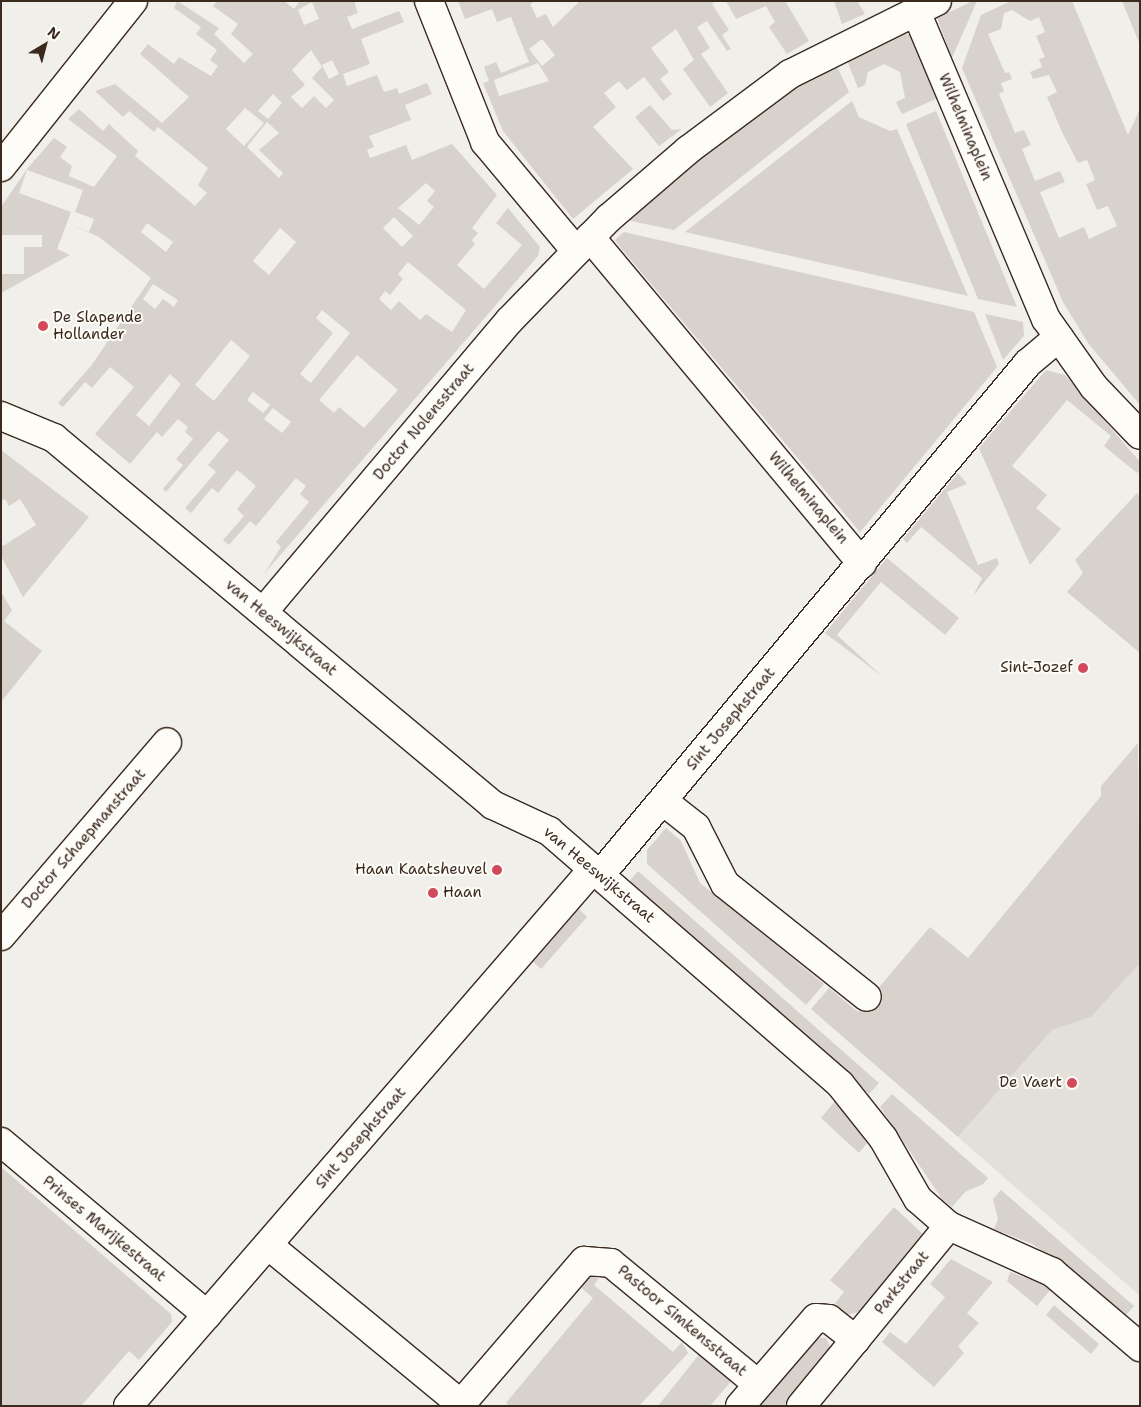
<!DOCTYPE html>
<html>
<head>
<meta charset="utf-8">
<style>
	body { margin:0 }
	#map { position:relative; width:1141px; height:1407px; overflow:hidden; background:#f1efea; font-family:"Shantell Sans",sans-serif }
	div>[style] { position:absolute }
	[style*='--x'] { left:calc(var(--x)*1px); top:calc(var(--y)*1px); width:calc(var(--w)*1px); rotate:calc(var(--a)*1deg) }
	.built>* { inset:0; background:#e3e0da }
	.green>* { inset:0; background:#d7d2cc }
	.roads { filter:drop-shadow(1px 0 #3b2a1e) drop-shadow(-1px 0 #3b2a1e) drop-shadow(0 1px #3b2a1e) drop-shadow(0 -1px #3b2a1e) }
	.minor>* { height:28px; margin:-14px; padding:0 14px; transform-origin:14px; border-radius:14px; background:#fdfcf7 }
	.dots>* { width:14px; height:14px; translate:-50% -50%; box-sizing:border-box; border:2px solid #fdfcf7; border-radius:50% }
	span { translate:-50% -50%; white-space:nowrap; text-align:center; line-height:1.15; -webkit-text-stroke:4px #fdfcf7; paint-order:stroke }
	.street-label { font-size:15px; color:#3b2a1e }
	.poi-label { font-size:15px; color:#3b2a1e }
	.left { translate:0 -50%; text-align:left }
	.right { translate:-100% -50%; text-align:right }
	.frame { position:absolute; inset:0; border:2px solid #3b2a1e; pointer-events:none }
	.north { position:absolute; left:20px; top:20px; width:50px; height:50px; -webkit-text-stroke:4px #fdfcf7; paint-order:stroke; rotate:37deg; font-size:14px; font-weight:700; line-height:20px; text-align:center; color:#3b2a1e }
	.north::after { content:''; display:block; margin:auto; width:18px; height:22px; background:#3b2a1e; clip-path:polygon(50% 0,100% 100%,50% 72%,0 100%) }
</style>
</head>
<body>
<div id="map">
	<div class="built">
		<div style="clip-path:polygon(1140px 963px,1140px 1296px,958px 1137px,1052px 1030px,1091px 1017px)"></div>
	</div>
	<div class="green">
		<div style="clip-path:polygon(evenodd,177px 1px,219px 28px,214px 34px,244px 63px,253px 54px,231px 34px,238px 24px,213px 6px,217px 1px,284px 1px,294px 9px,300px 1px,354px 1px,358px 13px,347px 17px,352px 29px,399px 11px,404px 22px,361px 39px,370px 64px,343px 74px,347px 86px,377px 75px,384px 92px,397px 88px,399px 94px,427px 83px,432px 94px,405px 105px,411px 120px,369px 136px,374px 147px,367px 150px,370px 158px,406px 145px,412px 160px,452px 144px,497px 195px,472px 228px,478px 233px,472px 240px,475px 244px,457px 265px,484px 289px,522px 245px,496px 223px,508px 208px,540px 247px,538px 256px,264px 574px,281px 547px,276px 542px,309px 502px,300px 494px,306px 486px,296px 478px,256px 526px,250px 521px,229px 545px,223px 540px,244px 516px,237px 509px,256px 486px,247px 478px,237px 470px,218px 493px,212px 488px,191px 513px,185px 508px,216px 472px,208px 465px,229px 440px,218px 431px,166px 492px,163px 489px,183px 465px,176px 459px,193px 439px,185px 432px,188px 427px,178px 419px,162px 437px,157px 432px,130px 464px,95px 434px,134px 387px,119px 374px,110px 367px,92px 388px,85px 382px,63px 407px,58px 403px,91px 366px,151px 278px,99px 237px,67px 223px,57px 249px,70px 255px,1px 293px,1px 274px,24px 274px,24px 247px,42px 247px,42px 235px,1px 235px,1px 207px,27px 169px,54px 138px,67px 147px,60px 157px,72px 166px,69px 176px,94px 187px,117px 156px,68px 119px,79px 109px,103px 131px,109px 124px,138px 151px,135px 156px,195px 206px,207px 193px,198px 185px,208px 168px,158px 127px,154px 132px,129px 111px,123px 117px,95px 91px,115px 84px,162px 123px,189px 97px,140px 54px,148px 44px,174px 64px,179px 57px,211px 76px,218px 66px,210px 60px,217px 50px,196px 34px,201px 27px,174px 8px,177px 1px,312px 2px,319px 19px,304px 25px,298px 10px,312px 2px,177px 1px,311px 50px,322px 67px,312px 78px,334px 100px,326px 108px,314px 96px,302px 108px,291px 97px,305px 85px,292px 70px,311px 50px,177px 1px,332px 60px,339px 74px,329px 79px,322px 65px,332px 60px,177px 1px,273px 94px,282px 103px,268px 119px,258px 111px,273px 94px,177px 1px,245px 108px,264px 123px,244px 146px,226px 129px,245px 108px,177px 1px,267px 122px,279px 133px,259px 150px,283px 173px,279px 178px,247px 147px,267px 122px,177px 1px,27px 170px,83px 190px,75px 212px,94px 219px,89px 232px,67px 223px,71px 212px,19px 193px,27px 170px,177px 1px,426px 183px,435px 191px,427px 201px,434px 207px,419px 225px,398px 208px,426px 183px,177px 1px,394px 217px,413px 236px,402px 247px,383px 228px,394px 217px,177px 1px,147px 223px,173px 242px,166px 252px,141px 232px,147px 223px,177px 1px,280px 228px,296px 242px,269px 275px,253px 261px,280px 228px,177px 1px,408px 262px,466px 310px,452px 332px,426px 314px,420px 320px,399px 301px,391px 310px,379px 299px,385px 291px,390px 295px,403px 279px,398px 274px,408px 262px,177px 1px,153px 284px,178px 300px,174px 307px,163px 299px,155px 309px,143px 299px,153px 284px,177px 1px,322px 310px,350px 333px,311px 383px,300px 374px,333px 333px,316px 318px,322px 310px,177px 1px,231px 340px,250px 356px,214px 401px,195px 385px,231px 340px,177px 1px,357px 355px,398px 390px,364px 428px,339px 407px,334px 413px,319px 400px,357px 355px,177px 1px,170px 374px,181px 384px,149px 426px,136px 415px,170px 374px,177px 1px,253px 392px,270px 405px,263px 413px,247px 400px,253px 392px,177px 1px,273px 408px,291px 422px,282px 433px,264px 419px,273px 408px)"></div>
		<div style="clip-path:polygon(evenodd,458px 1px,536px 1px,530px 4px,537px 18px,546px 14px,553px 27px,580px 1px,716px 1px,712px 4px,729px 30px,722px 35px,731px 49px,727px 51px,707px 21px,697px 27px,710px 48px,701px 54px,728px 93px,710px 107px,683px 69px,694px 60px,676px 29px,651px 48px,669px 72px,660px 79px,672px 94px,663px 101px,644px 77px,627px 90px,619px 81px,604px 93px,616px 107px,593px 127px,633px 169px,573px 219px,503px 131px,483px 83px,489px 81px,484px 67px,496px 62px,501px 73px,529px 62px,511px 17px,497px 22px,492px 9px,465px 19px,458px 1px,542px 39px,555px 55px,542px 66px,529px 49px,542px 39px,458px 1px,538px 63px,549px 81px,499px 96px,494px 80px,538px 63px)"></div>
		<div style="clip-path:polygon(726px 1px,785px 1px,809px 41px,787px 54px,769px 27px,775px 22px,766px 6px,736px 19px)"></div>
		<div style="clip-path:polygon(834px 1px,857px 1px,865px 14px,842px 24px)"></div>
		<div style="clip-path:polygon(973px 1px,977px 1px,952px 58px,937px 18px)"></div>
		<div style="clip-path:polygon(evenodd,1011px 1px,1072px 1px,1128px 135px,1140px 109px,1140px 405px,1088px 343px,1063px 302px,962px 68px,981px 15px,1011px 1px,1012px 10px,1030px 21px,1039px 17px,1045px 32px,1036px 36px,1045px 57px,1039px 59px,1042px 67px,1030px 72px,1033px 79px,1049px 75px,1057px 92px,1047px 97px,1062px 132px,1078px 163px,1087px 160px,1095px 180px,1086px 184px,1097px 210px,1108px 206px,1117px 226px,1089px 239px,1084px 227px,1059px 238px,1040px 192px,1065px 182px,1060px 171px,1035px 181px,1022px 149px,1031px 145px,1024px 130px,1015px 133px,999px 94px,1004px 91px,1001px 83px,1012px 79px,1009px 72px,1005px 73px,988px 34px,1001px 29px,1004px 13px,1012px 10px)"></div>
		<div style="clip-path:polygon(1122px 1px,1140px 1px,1140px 45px)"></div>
		<div style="clip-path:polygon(903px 33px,912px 36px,938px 98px,902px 114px,896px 102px,905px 98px,900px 72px,884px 64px,868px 72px,865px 85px,858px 88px,846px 58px)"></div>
		<div style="clip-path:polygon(836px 64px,849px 92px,674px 230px,626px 220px,675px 176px,781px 96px)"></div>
		<div style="clip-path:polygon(852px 101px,859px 117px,890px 131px,897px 129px,968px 296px,685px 232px)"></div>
		<div style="clip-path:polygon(650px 105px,672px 130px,682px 129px,659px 146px,635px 117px)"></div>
		<div style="clip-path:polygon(936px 111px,1017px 307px,978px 299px,906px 124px)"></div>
		<div style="clip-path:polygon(624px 232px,974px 312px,997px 367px,860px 532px,620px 247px,615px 240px)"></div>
		<div style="clip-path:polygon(985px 314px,1023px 322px,1024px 336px,1003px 360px)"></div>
		<div style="clip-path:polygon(1046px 370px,1065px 375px,1140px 462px,1140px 470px,1137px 473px,1104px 446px,1111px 436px,1067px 400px,1012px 466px,1047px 495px,1036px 508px,1061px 529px,1030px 565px,979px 448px)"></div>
		<div style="clip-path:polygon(1px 450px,89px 517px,23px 597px,1px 556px,1px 544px,3px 546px,36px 525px,20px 499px,9px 506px,5px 499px,1px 501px)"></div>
		<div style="clip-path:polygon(958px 473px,967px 484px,947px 492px,978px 565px,997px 558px,999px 564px,973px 596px,982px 578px,921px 527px,907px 543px,903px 539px)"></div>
		<div style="clip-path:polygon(1137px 493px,1140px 497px,1140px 653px,1067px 592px,1083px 573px,1075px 560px)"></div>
		<div style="clip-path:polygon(887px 558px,959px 618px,945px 635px,881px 582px,837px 635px,883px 677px,825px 633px)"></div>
		<div style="clip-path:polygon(1px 592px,12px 610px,4px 621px,42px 651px,1px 702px)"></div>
		<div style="clip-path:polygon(1138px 743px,1140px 963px,1091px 1017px,1052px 1030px,958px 1137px,811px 1009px,829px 988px,858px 1012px,930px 927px,968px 958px,1101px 796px,1101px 786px)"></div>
		<div style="clip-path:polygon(666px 828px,681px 841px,700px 883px,824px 984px,806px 1005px,647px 864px,647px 850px)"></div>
		<div style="clip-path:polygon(638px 871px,879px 1083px,869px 1094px,628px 883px)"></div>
		<div style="clip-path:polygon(579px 909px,587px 917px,541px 969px,533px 962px)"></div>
		<div style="clip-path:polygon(892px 1094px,988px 1178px,983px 1184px,965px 1192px,952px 1207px,942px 1199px,880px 1107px)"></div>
		<div style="clip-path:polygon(836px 1100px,867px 1143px,859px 1153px,821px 1118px)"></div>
		<div style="clip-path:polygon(1px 1167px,171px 1314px,172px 1322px,139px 1360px,129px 1351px,81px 1406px,1px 1406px)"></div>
		<div style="clip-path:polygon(1001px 1190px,1134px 1306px,1124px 1317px,1060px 1262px,1032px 1244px,994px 1229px,998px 1219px,993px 1199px)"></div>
		<div style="clip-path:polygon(894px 1207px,925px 1236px,861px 1311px,847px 1315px,830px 1310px,844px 1292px,830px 1280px)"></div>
		<div style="clip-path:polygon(951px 1259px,993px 1282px,967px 1313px,979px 1323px,958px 1346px,964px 1353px,934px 1387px,882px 1342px,890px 1332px,906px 1344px,945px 1297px,930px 1284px)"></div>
		<div style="clip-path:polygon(587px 1270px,602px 1274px,594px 1285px,673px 1352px,682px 1342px,688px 1353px,639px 1406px,509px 1406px,506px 1403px,593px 1298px,578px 1285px)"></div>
		<div style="clip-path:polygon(1010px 1272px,1038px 1282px,1051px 1289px,1037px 1306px,1007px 1281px)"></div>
		<div style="clip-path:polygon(1054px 1305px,1099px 1344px,1091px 1354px,1046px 1315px)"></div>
		<div style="clip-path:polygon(814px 1338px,826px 1338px,831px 1349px,785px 1406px,756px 1406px)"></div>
		<div style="clip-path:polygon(701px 1352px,733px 1379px,710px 1406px,658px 1406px)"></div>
	</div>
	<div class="roads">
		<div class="minor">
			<div style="--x:429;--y:1;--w:152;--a:68.3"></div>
			<div style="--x:485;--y:142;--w:142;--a:50.1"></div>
			<div style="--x:917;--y:14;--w:331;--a:67.1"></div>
			<div style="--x:1046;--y:319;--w:83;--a:54.8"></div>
			<div style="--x:1094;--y:387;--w:66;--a:46.2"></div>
			<div style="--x:1;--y:167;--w:212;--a:-51.5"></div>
			<div style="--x:590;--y:237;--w:425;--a:50.2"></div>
			<div style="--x:1;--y:416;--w:57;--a:22.5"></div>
			<div style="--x:54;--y:438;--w:572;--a:39.9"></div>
			<div style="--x:493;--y:805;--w:62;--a:24.9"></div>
			<div style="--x:549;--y:831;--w:386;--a:41"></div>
			<div style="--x:840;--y:1084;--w:69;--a:51.5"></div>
			<div style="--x:883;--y:1138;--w:70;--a:60.2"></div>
			<div style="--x:918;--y:1199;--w:41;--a:41.1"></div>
			<div style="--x:949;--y:1226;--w:113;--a:24.1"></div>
			<div style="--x:1052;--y:1272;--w:116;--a:40.4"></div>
			<div style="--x:263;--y:612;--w:382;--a:-49.8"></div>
			<div style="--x:510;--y:320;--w:142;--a:-45.9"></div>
			<div style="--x:609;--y:218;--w:104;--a:-40.7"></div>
			<div style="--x:688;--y:150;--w:127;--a:-36.7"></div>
			<div style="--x:790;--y:74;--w:164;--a:-26.4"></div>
			<div style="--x:663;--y:801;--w:42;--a:38.2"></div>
			<div style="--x:696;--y:827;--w:64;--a:63"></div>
			<div style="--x:725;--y:884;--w:181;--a:38.5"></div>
			<div style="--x:600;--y:875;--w:667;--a:-50.11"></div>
			<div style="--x:1028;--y:363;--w:40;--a:-40"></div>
			<div style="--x:1;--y:936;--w:255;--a:-49.4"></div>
			<div style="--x:1;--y:1142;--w:269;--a:40"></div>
			<div style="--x:268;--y:1245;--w:253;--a:39.5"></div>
			<div style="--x:461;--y:1404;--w:189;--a:-49.3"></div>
			<div style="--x:584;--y:1261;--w:27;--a:4"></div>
			<div style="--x:611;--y:1263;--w:190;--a:39.5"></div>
			<div style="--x:128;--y:1406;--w:710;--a:-49.11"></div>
			<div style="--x:740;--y:1406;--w:116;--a:-49.2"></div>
			<div style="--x:816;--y:1318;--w:13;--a:4"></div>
			<div style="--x:829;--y:1319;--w:34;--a:38"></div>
			<div style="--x:801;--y:1406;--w:233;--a:-50.6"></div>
		</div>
	</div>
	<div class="dots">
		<div style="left:43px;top:326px;background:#d1495b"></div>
		<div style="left:1083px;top:668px;background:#d1495b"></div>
		<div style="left:497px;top:870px;background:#d1495b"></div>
		<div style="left:433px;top:893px;background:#d1495b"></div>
		<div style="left:1072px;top:1083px;background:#d1495b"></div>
	</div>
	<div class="street-label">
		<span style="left:965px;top:127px;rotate:67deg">Wilhelminaplein</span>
		<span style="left:424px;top:422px;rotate:-50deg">Doctor Nolensstraat</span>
		<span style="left:808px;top:498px;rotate:50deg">Wilhelminaplein</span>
		<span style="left:281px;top:628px;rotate:40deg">van Heeswijkstraat</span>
		<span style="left:731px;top:719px;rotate:-50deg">Sint Josephstraat</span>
		<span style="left:84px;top:839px;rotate:-49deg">Doctor Schaepmanstraat</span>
		<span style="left:599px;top:875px;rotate:40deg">van Heeswijkstraat</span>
		<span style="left:361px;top:1138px;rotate:-49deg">Sint Josephstraat</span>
		<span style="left:104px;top:1229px;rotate:40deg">Prinses Marijkestraat</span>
		<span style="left:902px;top:1283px;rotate:-51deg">Parkstraat</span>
		<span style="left:682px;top:1321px;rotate:40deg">Pastoor Simkensstraat</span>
	</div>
	<div class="poi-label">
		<span class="left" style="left:53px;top:326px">De Slapende<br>Hollander</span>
		<span class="right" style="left:1073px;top:668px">Sint-Jozef</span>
		<span class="right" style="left:487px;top:870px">Haan Kaatsheuvel</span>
		<span class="left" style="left:443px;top:893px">Haan</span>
		<span class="right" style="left:1062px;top:1083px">De Vaert</span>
	</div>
	<div class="frame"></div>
	<div class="north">N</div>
</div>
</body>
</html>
